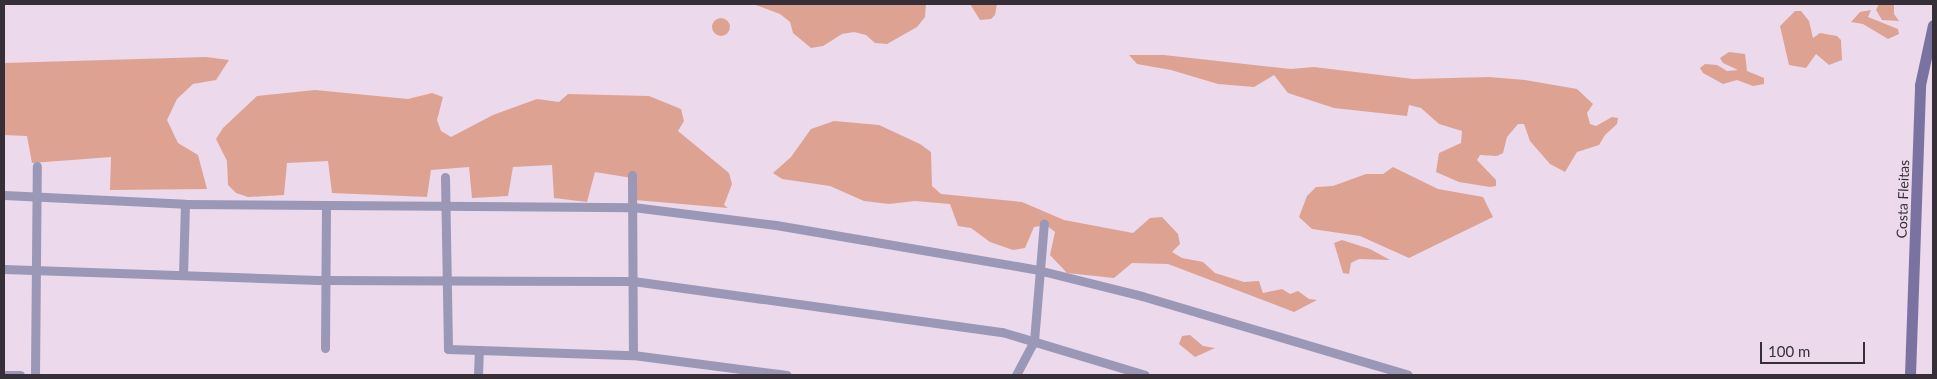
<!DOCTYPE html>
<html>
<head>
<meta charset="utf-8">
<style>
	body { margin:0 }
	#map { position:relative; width:1937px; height:379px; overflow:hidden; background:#ecd9ec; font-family:Lato,sans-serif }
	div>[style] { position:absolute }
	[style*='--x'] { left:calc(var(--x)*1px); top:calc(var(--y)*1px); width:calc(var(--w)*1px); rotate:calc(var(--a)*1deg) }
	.green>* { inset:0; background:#dea293 }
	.round { border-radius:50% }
	.minor>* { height:9px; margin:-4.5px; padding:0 4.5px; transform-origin:4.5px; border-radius:4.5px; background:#9b97b7 }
	.secondary>* { height:11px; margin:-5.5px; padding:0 5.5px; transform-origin:5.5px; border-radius:5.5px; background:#7a73a1 }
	span { translate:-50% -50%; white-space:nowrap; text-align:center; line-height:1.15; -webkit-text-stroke:4px #ecd9ec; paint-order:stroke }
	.street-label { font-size:14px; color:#372f37 }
	.frame { position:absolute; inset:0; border:5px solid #372f37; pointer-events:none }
	.scale { position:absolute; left:1760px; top:342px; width:105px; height:22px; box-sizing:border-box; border:2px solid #372f37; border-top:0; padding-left:6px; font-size:15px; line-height:18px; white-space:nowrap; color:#372f37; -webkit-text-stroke:4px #ecd9ec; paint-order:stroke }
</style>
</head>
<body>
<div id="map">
	<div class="green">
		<div style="clip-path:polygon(753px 4px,926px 4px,925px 17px,917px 27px,887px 44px,875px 43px,866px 35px,854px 32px,842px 34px,823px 46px,811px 48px,793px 33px,790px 22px,780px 14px)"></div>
		<div style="clip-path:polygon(970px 4px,997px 4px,995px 15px,991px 19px,980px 20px)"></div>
		<div style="clip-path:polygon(1879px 4px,1894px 4px,1894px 14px,1899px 21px,1882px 20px,1876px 10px)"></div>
		<div style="clip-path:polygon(1871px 10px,1868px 17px,1898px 29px,1899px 34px,1888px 39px,1863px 24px,1851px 22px,1860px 12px)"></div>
		<div style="clip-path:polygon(1795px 11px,1801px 11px,1809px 21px,1813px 38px,1820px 33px,1837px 36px,1841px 40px,1842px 60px,1829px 65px,1816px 54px,1806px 68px,1789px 65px,1780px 26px)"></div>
		<div class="round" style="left:712px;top:18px;width:18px;height:18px"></div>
		<div style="clip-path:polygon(1729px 52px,1745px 54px,1747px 71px,1764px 78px,1764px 84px,1753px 86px,1737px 80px,1723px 84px,1703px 73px,1700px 68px,1705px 64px,1717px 65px,1727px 71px,1738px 70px,1723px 63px,1720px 58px)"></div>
		<div style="clip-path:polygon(1129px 55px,1164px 55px,1291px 69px,1314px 67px,1413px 79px,1489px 77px,1525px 80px,1577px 89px,1593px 104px,1587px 113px,1590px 124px,1596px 126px,1612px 117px,1618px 118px,1617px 124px,1605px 135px,1599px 145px,1577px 152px,1565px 172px,1550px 164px,1530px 141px,1524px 124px,1518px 124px,1507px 137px,1503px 153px,1497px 156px,1480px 155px,1477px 160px,1496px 180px,1496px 186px,1490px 187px,1459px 182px,1436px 172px,1439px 153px,1461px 143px,1462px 131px,1439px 124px,1421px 108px,1409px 105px,1407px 116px,1334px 108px,1288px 93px,1274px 75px,1254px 87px,1218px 84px,1171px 70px,1137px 64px)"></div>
		<div style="clip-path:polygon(206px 57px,229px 60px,216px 80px,193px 84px,177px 99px,167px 120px,178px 143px,198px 155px,207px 189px,110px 190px,111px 157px,32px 163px,27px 136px,4px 135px,4px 63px)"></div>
		<div style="clip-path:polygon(315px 90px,408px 99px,432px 93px,443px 97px,437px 120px,441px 131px,451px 137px,493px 115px,537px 99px,559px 102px,568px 94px,649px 96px,681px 109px,684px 121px,678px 131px,729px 173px,732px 184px,724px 205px,728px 208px,635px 200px,632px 178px,595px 172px,587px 202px,554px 198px,552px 165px,513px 167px,508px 196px,472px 198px,469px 167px,431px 170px,427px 197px,332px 193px,328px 161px,287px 163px,284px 195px,248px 197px,236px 193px,228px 185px,227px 161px,216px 139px,223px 128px,257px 96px)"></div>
		<div style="clip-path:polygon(834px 121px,879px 125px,920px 144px,931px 152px,932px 186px,941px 194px,1022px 202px,1064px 220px,1133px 233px,1150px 218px,1162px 217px,1178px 234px,1180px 244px,1172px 252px,1182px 258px,1203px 262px,1215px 273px,1244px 282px,1259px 281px,1263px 293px,1282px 289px,1290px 294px,1298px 291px,1309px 299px,1317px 300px,1294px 312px,1168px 264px,1132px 263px,1114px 278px,1067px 273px,1050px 255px,1055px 232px,1046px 225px,1034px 227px,1025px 248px,1013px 250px,990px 242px,971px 228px,958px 226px,950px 204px,915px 201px,889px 204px,864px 201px,830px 186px,782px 179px,773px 173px,791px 157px,811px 129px)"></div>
		<div style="clip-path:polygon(1393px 167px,1438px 189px,1483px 197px,1493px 217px,1409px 258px,1360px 236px,1312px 229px,1299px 217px,1307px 196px,1316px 187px,1333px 186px,1366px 174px,1383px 174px)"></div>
		<div style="clip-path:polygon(1342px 240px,1370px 249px,1390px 260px,1359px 259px,1351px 263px,1349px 274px,1343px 273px,1334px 243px)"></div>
		<div style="clip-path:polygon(1190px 335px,1203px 346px,1215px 348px,1195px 357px,1179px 344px,1182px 336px)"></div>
	</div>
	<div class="minor">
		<div style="--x:632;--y:175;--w:180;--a:89.7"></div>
		<div style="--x:445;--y:177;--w:172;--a:89"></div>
		<div style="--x:448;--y:349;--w:185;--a:1.9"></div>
		<div style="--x:633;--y:355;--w:155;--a:7.4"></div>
		<div style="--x:4;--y:195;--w:181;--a:2.8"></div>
		<div style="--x:185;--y:204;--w:448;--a:0.4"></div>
		<div style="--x:633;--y:207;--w:144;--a:7.2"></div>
		<div style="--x:776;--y:225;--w:266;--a:9.7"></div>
		<div style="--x:1038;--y:270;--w:107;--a:14"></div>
		<div style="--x:1142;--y:296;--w:277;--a:16.5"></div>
		<div style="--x:4;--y:269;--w:321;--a:2"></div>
		<div style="--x:325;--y:280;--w:308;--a:0.2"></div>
		<div style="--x:633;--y:281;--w:373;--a:7.9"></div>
		<div style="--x:1002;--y:332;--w:149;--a:16.7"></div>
		<div style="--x:183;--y:275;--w:71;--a:-88.4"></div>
		<div style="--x:325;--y:348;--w:143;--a:-89.6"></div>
		<div style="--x:4;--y:375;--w:16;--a:0"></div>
		<div style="--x:35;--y:375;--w:209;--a:-89.5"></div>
		<div style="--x:478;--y:375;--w:25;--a:-88"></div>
		<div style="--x:1016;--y:375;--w:38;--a:-62"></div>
		<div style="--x:1034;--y:341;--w:118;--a:-85.2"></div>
	</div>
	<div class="secondary">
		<div style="--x:1910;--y:375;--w:290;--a:-88"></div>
		<div style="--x:1920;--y:85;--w:61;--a:-77.8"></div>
	</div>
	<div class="street-label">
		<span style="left:1903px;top:199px;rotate:-88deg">Costa Fleitas</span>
	</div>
	<div class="frame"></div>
	<div class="scale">100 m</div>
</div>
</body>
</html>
